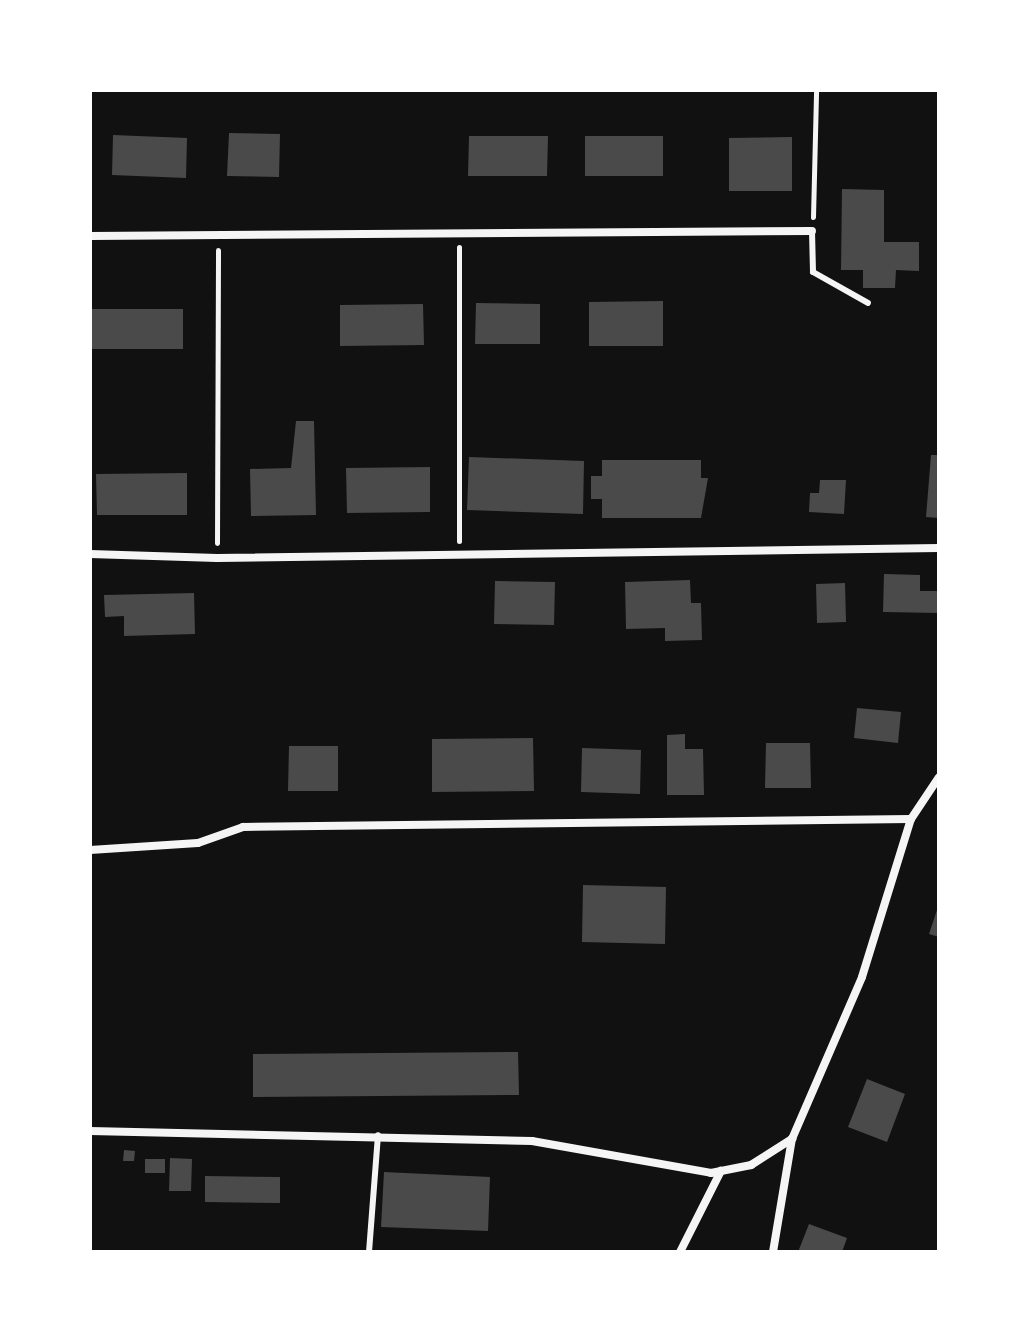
<!DOCTYPE html>
<html>
<head>
<meta charset="utf-8">
<style>
	body { margin:0 }
	#map { position:relative; width:1029px; height:1342px; overflow:hidden; background:#111; font-family:"Noto Sans",sans-serif }
	div>[style] { position:absolute }
	[style*='--x'] { left:calc(var(--x)*1px); top:calc(var(--y)*1px); width:calc(var(--w)*1px); rotate:calc(var(--a)*1deg) }
	.building>* { inset:0; background:#4a4a4a }
	.path>* { height:5px; margin:-2.5px; padding:0 2.5px; transform-origin:2.5px; border-radius:2.5px; background:#f5f5f5 }
	.service>* { height:6px; margin:-3px; padding:0 3px; transform-origin:3px; border-radius:3px; background:#f5f5f5 }
	.minor>* { height:8px; margin:-4px; padding:0 4px; transform-origin:4px; border-radius:4px; background:#f5f5f5 }
	span { translate:-50% -50%; white-space:nowrap; text-align:center; line-height:1.15; -webkit-text-stroke:8px #fff; paint-order:stroke }
	.frame { position:absolute; inset:0; border:92px solid #fff; pointer-events:none }
</style>
</head>
<body>
<div id="map">
	<div class="building">
		<div style="clip-path:polygon(229px 133px,280px 134px,279px 177px,227px 176px)"></div>
		<div style="clip-path:polygon(113px 135px,187px 138px,186px 178px,112px 175px)"></div>
		<div style="clip-path:polygon(469px 136px,548px 136px,547px 176px,468px 176px)"></div>
		<div style="clip-path:polygon(585px 136px,663px 136px,663px 176px,585px 176px)"></div>
		<div style="clip-path:polygon(792px 137px,792px 191px,729px 191px,729px 138px)"></div>
		<div style="clip-path:polygon(842px 189px,884px 190px,884px 242px,919px 242px,919px 271px,896px 270px,895px 288px,863px 288px,863px 270px,841px 270px)"></div>
		<div style="clip-path:polygon(663px 301px,663px 346px,589px 346px,589px 302px)"></div>
		<div style="clip-path:polygon(476px 303px,540px 304px,540px 344px,475px 344px)"></div>
		<div style="clip-path:polygon(423px 304px,424px 345px,340px 346px,340px 305px)"></div>
		<div style="clip-path:polygon(90px 309px,183px 309px,183px 349px,90px 349px)"></div>
		<div style="clip-path:polygon(296px 421px,314px 421px,316px 515px,251px 516px,250px 469px,291px 468px)"></div>
		<div style="clip-path:polygon(931px 455px,939px 455px,939px 518px,926px 517px)"></div>
		<div style="clip-path:polygon(469px 457px,584px 461px,583px 514px,467px 510px)"></div>
		<div style="clip-path:polygon(602px 460px,701px 460px,701px 478px,708px 478px,701px 518px,602px 518px,602px 499px,591px 499px,591px 476px,602px 476px)"></div>
		<div style="clip-path:polygon(430px 467px,430px 512px,347px 513px,346px 468px)"></div>
		<div style="clip-path:polygon(187px 473px,187px 515px,97px 515px,96px 474px)"></div>
		<div style="clip-path:polygon(820px 480px,846px 480px,844px 514px,809px 512px,810px 493px,819px 493px)"></div>
		<div style="clip-path:polygon(884px 574px,920px 575px,920px 591px,939px 591px,939px 613px,883px 612px)"></div>
		<div style="clip-path:polygon(690px 580px,691px 603px,701px 603px,702px 640px,665px 641px,665px 628px,626px 629px,625px 582px)"></div>
		<div style="clip-path:polygon(495px 581px,555px 582px,554px 625px,494px 624px)"></div>
		<div style="clip-path:polygon(845px 583px,846px 622px,817px 623px,816px 584px)"></div>
		<div style="clip-path:polygon(194px 593px,195px 634px,124px 636px,124px 616px,105px 617px,104px 595px)"></div>
		<div style="clip-path:polygon(857px 708px,901px 712px,898px 743px,854px 738px)"></div>
		<div style="clip-path:polygon(685px 734px,685px 749px,703px 749px,704px 795px,667px 795px,667px 735px)"></div>
		<div style="clip-path:polygon(533px 738px,534px 791px,432px 792px,432px 739px)"></div>
		<div style="clip-path:polygon(766px 743px,810px 743px,811px 788px,765px 788px)"></div>
		<div style="clip-path:polygon(289px 746px,338px 746px,338px 791px,288px 791px)"></div>
		<div style="clip-path:polygon(582px 748px,641px 750px,640px 794px,581px 792px)"></div>
		<div style="clip-path:polygon(583px 885px,666px 887px,665px 944px,582px 942px)"></div>
		<div style="clip-path:polygon(938px 907px,939px 907px,939px 937px,929px 934px)"></div>
		<div style="clip-path:polygon(518px 1052px,519px 1095px,253px 1097px,253px 1054px)"></div>
		<div style="clip-path:polygon(867px 1079px,905px 1094px,887px 1142px,848px 1127px)"></div>
		<div style="clip-path:polygon(124px 1150px,135px 1151px,134px 1161px,123px 1161px)"></div>
		<div style="clip-path:polygon(170px 1158px,192px 1159px,191px 1191px,169px 1191px)"></div>
		<div style="clip-path:polygon(145px 1159px,165px 1159px,165px 1173px,145px 1173px)"></div>
		<div style="clip-path:polygon(384px 1172px,490px 1177px,488px 1231px,381px 1227px)"></div>
		<div style="clip-path:polygon(205px 1176px,280px 1177px,280px 1203px,205px 1202px)"></div>
		<div style="clip-path:polygon(809px 1224px,847px 1238px,842px 1252px,798px 1252px)"></div>
	</div>
	<div class="path">
		<div style="--x:813;--y:217;--w:127;--a:-88.6"></div>
		<div style="--x:459;--y:541;--w:294;--a:-90"></div>
		<div style="--x:217;--y:543;--w:293;--a:-89.8"></div>
	</div>
	<div class="service">
		<div style="--x:812;--y:231;--w:41;--a:88.6"></div>
		<div style="--x:813;--y:272;--w:63;--a:29.4"></div>
		<div style="--x:369;--y:1252;--w:117;--a:-85.6"></div>
	</div>
	<div class="minor">
		<div style="--x:90;--y:236;--w:722;--a:-0.4"></div>
		<div style="--x:90;--y:554;--w:127;--a:1.8"></div>
		<div style="--x:217;--y:558;--w:722;--a:-0.79"></div>
		<div style="--x:90;--y:850;--w:108;--a:-3.7"></div>
		<div style="--x:198;--y:843;--w:48;--a:-19.6"></div>
		<div style="--x:243;--y:827;--w:668;--a:-0.69"></div>
		<div style="--x:90;--y:1131;--w:442;--a:1.3"></div>
		<div style="--x:532;--y:1141;--w:182;--a:10.1"></div>
		<div style="--x:711;--y:1173;--w:41;--a:-11.3"></div>
		<div style="--x:751;--y:1165;--w:49;--a:-32.4"></div>
		<div style="--x:680;--y:1252;--w:91;--a:-63.2"></div>
		<div style="--x:773;--y:1252;--w:115;--a:-80.5"></div>
		<div style="--x:792;--y:1139;--w:176;--a:-66.6"></div>
		<div style="--x:862;--y:977;--w:165;--a:-72.8"></div>
		<div style="--x:911;--y:819;--w:50;--a:-56.3"></div>
	</div>
	<div class="frame"></div>
</div>
</body>
</html>
